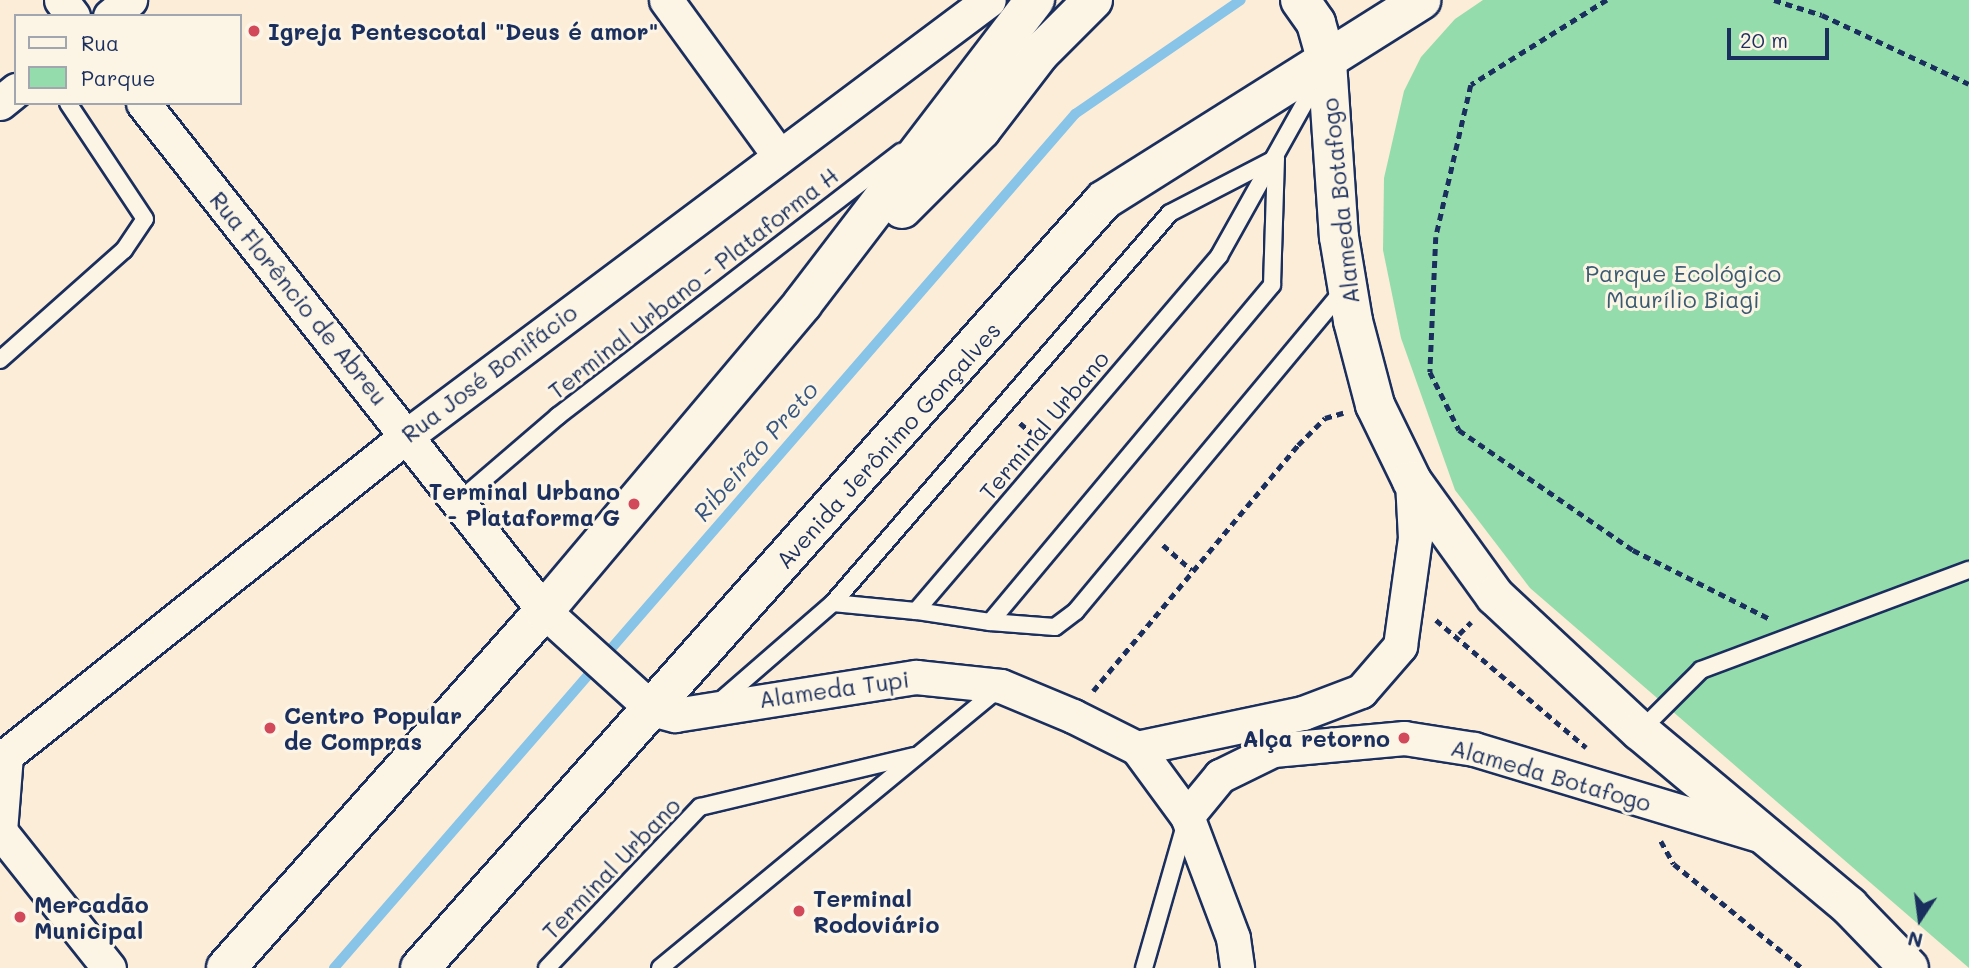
<!DOCTYPE html>
<html>
<head>
<meta charset="utf-8">
<style>
	body { margin:0 }
	#map { position:relative; width:1969px; height:968px; overflow:hidden; background:#fcedd9; font-family:Mali,sans-serif }
	div>[style] { position:absolute }
	[style*='--x'] { left:calc(var(--x)*1px); top:calc(var(--y)*1px); width:calc(var(--w)*1px); rotate:calc(var(--a)*1deg) }
	.green>* { inset:0; background:#94dcab }
	.stream>* { height:10px; margin:-5px; padding:0 5px; transform-origin:5px; border-radius:5px; background:#88c4e7 }
	.path>* { height:4.5px; margin-top:-2.25px; transform-origin:0; background:repeating-linear-gradient(90deg,#1b2f5e 0 7px,transparent 0 12px) }
	.roads { filter:drop-shadow(2px 0 #1b2f5e) drop-shadow(-2px 0 #1b2f5e) drop-shadow(0 2px #1b2f5e) drop-shadow(0 -2px #1b2f5e) }
	.lane>* { height:16px; margin:-8px; padding:0 8px; transform-origin:8px; border-radius:8px; background:#fcf5e5 }
	.street>* { height:33px; margin:-16.5px; padding:0 16.5px; transform-origin:16.5px; border-radius:16.5px; background:#fcf5e5 }
	.secondary>* { height:38px; margin:-19px; padding:0 19px; transform-origin:19px; border-radius:19px; background:#fcf5e5 }
	.primary>* { height:38px; margin:-19px; padding:0 19px; transform-origin:19px; border-radius:19px; background:#fcf5e5 }
	.dots>* { width:19px; height:19px; translate:-50% -50%; box-sizing:border-box; border:4px solid #fcf5e5; border-radius:50% }
	span { translate:-50% -50%; white-space:nowrap; text-align:center; line-height:1.15; -webkit-text-stroke:6px #fcf5e5; paint-order:stroke }
	.poi-label { font-size:23px; color:#1b2f5e; font-weight:700 }
	.left { translate:0 -50%; text-align:left }
	.right { translate:-100% -50%; text-align:right }
	.street-label { font-size:23px; color:#1b2f5e }
	.park-label { font-size:23px; color:#395a71 }
	.water-label { font-size:24px; color:#365480; font-style:italic }
	.legend { position:absolute; left:14px; top:14px; width:228px; height:91px; box-sizing:border-box; background:#fcf5e5; border:2px solid #a2a6af; margin:0; padding:9px 12px; list-style:none; font-size:21px; color:#1b2f5e }
	.legend li { display:flex; align-items:center; gap:14px; height:35px }
	.legend b { width:35px; border:2px solid #a2a6af }
	.north { position:absolute; left:1885px; top:884px; width:70px; height:70px; -webkit-text-stroke:5px #fcf5e5; paint-order:stroke; rotate:193deg; font-size:19px; font-weight:700; line-height:28px; text-align:center; color:#1b2f5e }
	.north::after { content:''; display:block; margin:auto; width:24px; height:32px; background:#1b2f5e; clip-path:polygon(50% 0,100% 100%,50% 72%,0 100%) }
	.scale { position:absolute; left:1727px; top:28px; width:102px; height:32px; box-sizing:border-box; border:4px solid #1b2f5e; border-top:0; padding-left:9px; font-size:21px; line-height:24px; white-space:nowrap; color:#1b2f5e; -webkit-text-stroke:5px #fcf5e5; paint-order:stroke }
</style>
</head>
<body>
<div id="map">
	<div class="green">
		<div style="clip-path:polygon(1483px 0,1969px 0,1969px 968px,1530px 588px,1455px 490px,1401px 338px,1383px 250px,1384px 178px,1404px 91px,1421px 57px,1455px 19px)"></div>
	</div>
	<div class="stream">
		<div style="--x:334;--y:968;--w:1131;--a:-49.05"></div>
		<div style="--x:1075;--y:114;--w:201;--a:-34.5"></div>
	</div>
	<div class="path">
		<div style="--x:1607;--y:0;--w:160;--a:148"></div>
		<div style="--x:1471;--y:85;--w:156;--a:103"></div>
		<div style="--x:1436;--y:237;--w:135;--a:92.5"></div>
		<div style="--x:1430;--y:372;--w:65;--a:63.4"></div>
		<div style="--x:1459;--y:430;--w:211;--a:34.6"></div>
		<div style="--x:1633;--y:550;--w:153;--a:26.7"></div>
		<div style="--x:1774;--y:0;--w:50;--a:17.4"></div>
		<div style="--x:1822;--y:15;--w:162;--a:25.1"></div>
		<div style="--x:1020;--y:423;--w:18;--a:41"></div>
		<div style="--x:1163;--y:545;--w:38;--a:41"></div>
		<div style="--x:1436;--y:620;--w:197;--a:40.3"></div>
		<div style="--x:1459;--y:634;--w:17;--a:-45"></div>
		<div style="--x:1093;--y:691;--w:320;--a:-50.2"></div>
		<div style="--x:1298;--y:445;--w:38;--a:-45"></div>
		<div style="--x:1325;--y:418;--w:19;--a:-16"></div>
		<div style="--x:1661;--y:841;--w:26;--a:61"></div>
		<div style="--x:1674;--y:864;--w:165;--a:39.1"></div>
	</div>
	<div class="roads">
		<div class="lane">
			<div style="--x:0;--y:360;--w:166;--a:-41.6"></div>
			<div style="--x:124;--y:250;--w:37;--a:-56"></div>
			<div style="--x:145;--y:219;--w:139;--a:-123.6"></div>
			<div style="--x:460;--y:500;--w:129;--a:-40.6"></div>
			<div style="--x:558;--y:416;--w:433;--a:-37.6"></div>
			<div style="--x:833;--y:603;--w:515;--a:-49.17"></div>
			<div style="--x:1170;--y:213;--w:119;--a:-27.4"></div>
			<div style="--x:1276;--y:158;--w:127;--a:91.8"></div>
			<div style="--x:1272;--y:285;--w:439;--a:129.9"></div>
			<div style="--x:990;--y:622;--w:75;--a:-171.5"></div>
			<div style="--x:990;--y:622;--w:65;--a:4.4"></div>
			<div style="--x:1055;--y:627;--w:26;--a:-37"></div>
			<div style="--x:1076;--y:611;--w:417;--a:-50.2"></div>
			<div style="--x:719;--y:702;--w:151;--a:-41"></div>
			<div style="--x:833;--y:603;--w:83;--a:5.5"></div>
			<div style="--x:916;--y:611;--w:467;--a:-49.5"></div>
			<div style="--x:1219;--y:256;--w:205;--a:-60.8"></div>
			<div style="--x:1640;--y:731;--w:86;--a:-45"></div>
			<div style="--x:1701;--y:670;--w:286;--a:-20.5"></div>
			<div style="--x:547;--y:968;--w:222;--a:-46.5"></div>
			<div style="--x:700;--y:807;--w:220;--a:-13.4"></div>
			<div style="--x:660;--y:968;--w:438;--a:-39.5"></div>
			<div style="--x:1144;--y:968;--w:149;--a:-74"></div>
		</div>
		<div class="street">
			<div style="--x:61;--y:0;--w:20;--a:53"></div>
			<div style="--x:666;--y:0;--w:189;--a:54"></div>
			<div style="--x:110;--y:16;--w:26;--a:-39"></div>
			<div style="--x:0;--y:103;--w:21;--a:-39"></div>
			<div style="--x:143;--y:103;--w:647;--a:51.71"></div>
			<div style="--x:544;--y:611;--w:146;--a:42.2"></div>
			<div style="--x:652;--y:709;--w:24;--a:15"></div>
			<div style="--x:675;--y:715;--w:244;--a:-9"></div>
			<div style="--x:916;--y:677;--w:85;--a:6"></div>
			<div style="--x:1001;--y:686;--w:78;--a:22.6"></div>
			<div style="--x:1073;--y:716;--w:72;--a:26.6"></div>
			<div style="--x:1137;--y:748;--w:84;--a:53.7"></div>
			<div style="--x:1187;--y:816;--w:130;--a:69.3"></div>
			<div style="--x:1233;--y:938;--w:30;--a:82"></div>
			<div style="--x:1137;--y:748;--w:170;--a:-11.9"></div>
			<div style="--x:1303;--y:713;--w:62;--a:-20.8"></div>
			<div style="--x:1361;--y:691;--w:60;--a:-49.1"></div>
			<div style="--x:1400;--y:646;--w:109;--a:-82.1"></div>
			<div style="--x:1415;--y:538;--w:57;--a:-93"></div>
			<div style="--x:6;--y:755;--w:76;--a:94.5"></div>
			<div style="--x:0;--y:831;--w:175;--a:51.5"></div>
			<div style="--x:0;--y:760;--w:523;--a:-38.56"></div>
			<div style="--x:409;--y:434;--w:724;--a:-36.81"></div>
			<div style="--x:1187;--y:816;--w:52;--a:-50.5"></div>
			<div style="--x:1220;--y:776;--w:59;--a:-26.1"></div>
			<div style="--x:1273;--y:750;--w:132;--a:-5.2"></div>
			<div style="--x:1404;--y:738;--w:71;--a:8.9"></div>
			<div style="--x:1474;--y:749;--w:301;--a:16.8"></div>
		</div>
		<div class="secondary">
			<div style="--x:1300;--y:0;--w:28;--a:55"></div>
			<div style="--x:1316;--y:23;--w:41;--a:74.2"></div>
			<div style="--x:1327;--y:62;--w:175;--a:86.1"></div>
			<div style="--x:1339;--y:237;--w:85;--a:80.5"></div>
			<div style="--x:1353;--y:321;--w:87;--a:75.3"></div>
			<div style="--x:1375;--y:405;--w:85;--a:64"></div>
			<div style="--x:1412;--y:481;--w:142;--a:54.2"></div>
			<div style="--x:1495;--y:596;--w:198;--a:43"></div>
			<div style="--x:1640;--y:731;--w:273;--a:39.9"></div>
			<div style="--x:1849;--y:906;--w:86;--a:45.9"></div>
		</div>
		<div class="primary">
			<div style="--x:902;--y:209;--w:112;--a:-45"></div>
			<div style="--x:981;--y:130;--w:97;--a:-52.5"></div>
			<div style="--x:1040;--y:53;--w:75;--a:-45"></div>
			<div style="--x:226;--y:968;--w:478;--a:-48.3"></div>
			<div style="--x:544;--y:611;--w:402;--a:-49.9"></div>
			<div style="--x:803;--y:303;--w:382;--a:-52.6"></div>
			<div style="--x:420;--y:968;--w:1028;--a:-48.31"></div>
			<div style="--x:1104;--y:200;--w:375;--a:-32.2"></div>
		</div>
	</div>
	<div class="dots">
		<div style="left:254px;top:31px;background:#d1495b"></div>
		<div style="left:634px;top:504px;background:#d1495b"></div>
		<div style="left:270px;top:728px;background:#d1495b"></div>
		<div style="left:1404px;top:738px;background:#d1495b"></div>
		<div style="left:799px;top:911px;background:#d1495b"></div>
		<div style="left:20px;top:917px;background:#d1495b"></div>
	</div>
	<div class="poi-label">
		<span class="left" style="left:268px;top:31px">Igreja Pentescotal "Deus é amor"</span>
		<span class="right" style="left:620px;top:504px">Terminal Urbano<br>- Plataforma G</span>
		<span class="left" style="left:284px;top:728px">Centro Popular<br>de Compras</span>
		<span class="right" style="left:1390px;top:738px">Alça retorno</span>
		<span class="left" style="left:813px;top:911px">Terminal<br>Rodoviário</span>
		<span class="left" style="left:34px;top:917px">Mercadão<br>Municipal</span>
	</div>
	<div class="street-label">
		<span style="left:1340px;top:201px;rotate:-96deg">Alameda Botafogo</span>
		<span style="left:693px;top:283px;rotate:-38deg">Terminal Urbano - Plataforma H</span>
		<span style="left:299px;top:298px;rotate:51deg">Rua Florêncio de Abreu</span>
		<span style="left:489px;top:373px;rotate:-37deg">Rua José Bonifácio</span>
		<span style="left:1044px;top:425px;rotate:-50deg">Terminal Urbano</span>
		<span style="left:888px;top:445px;rotate:-48deg">Avenida Jerônimo Gonçalves</span>
		<span style="left:834px;top:689px;rotate:-8deg">Alameda Tupi</span>
		<span style="left:1551px;top:775px;rotate:16deg">Alameda Botafogo</span>
		<span style="left:611px;top:868px;rotate:-46deg">Terminal Urbano</span>
	</div>
	<div class="park-label">
		<span style="left:1683px;top:286px">Parque Ecológico<br>Maurílio Biagi</span>
	</div>
	<div class="water-label">
		<span style="left:755px;top:451px;rotate:-49deg">Ribeirão Preto</span>
	</div>
	<ul class="legend">
	<li><b style="height:9px;background:#fcf5e5"></b>Rua</li>
	<li><b style="height:19px;background:#94dcab"></b>Parque</li>
	</ul>
	<div class="north">N</div>
	<div class="scale">20 m</div>
</div>
</body>
</html>
